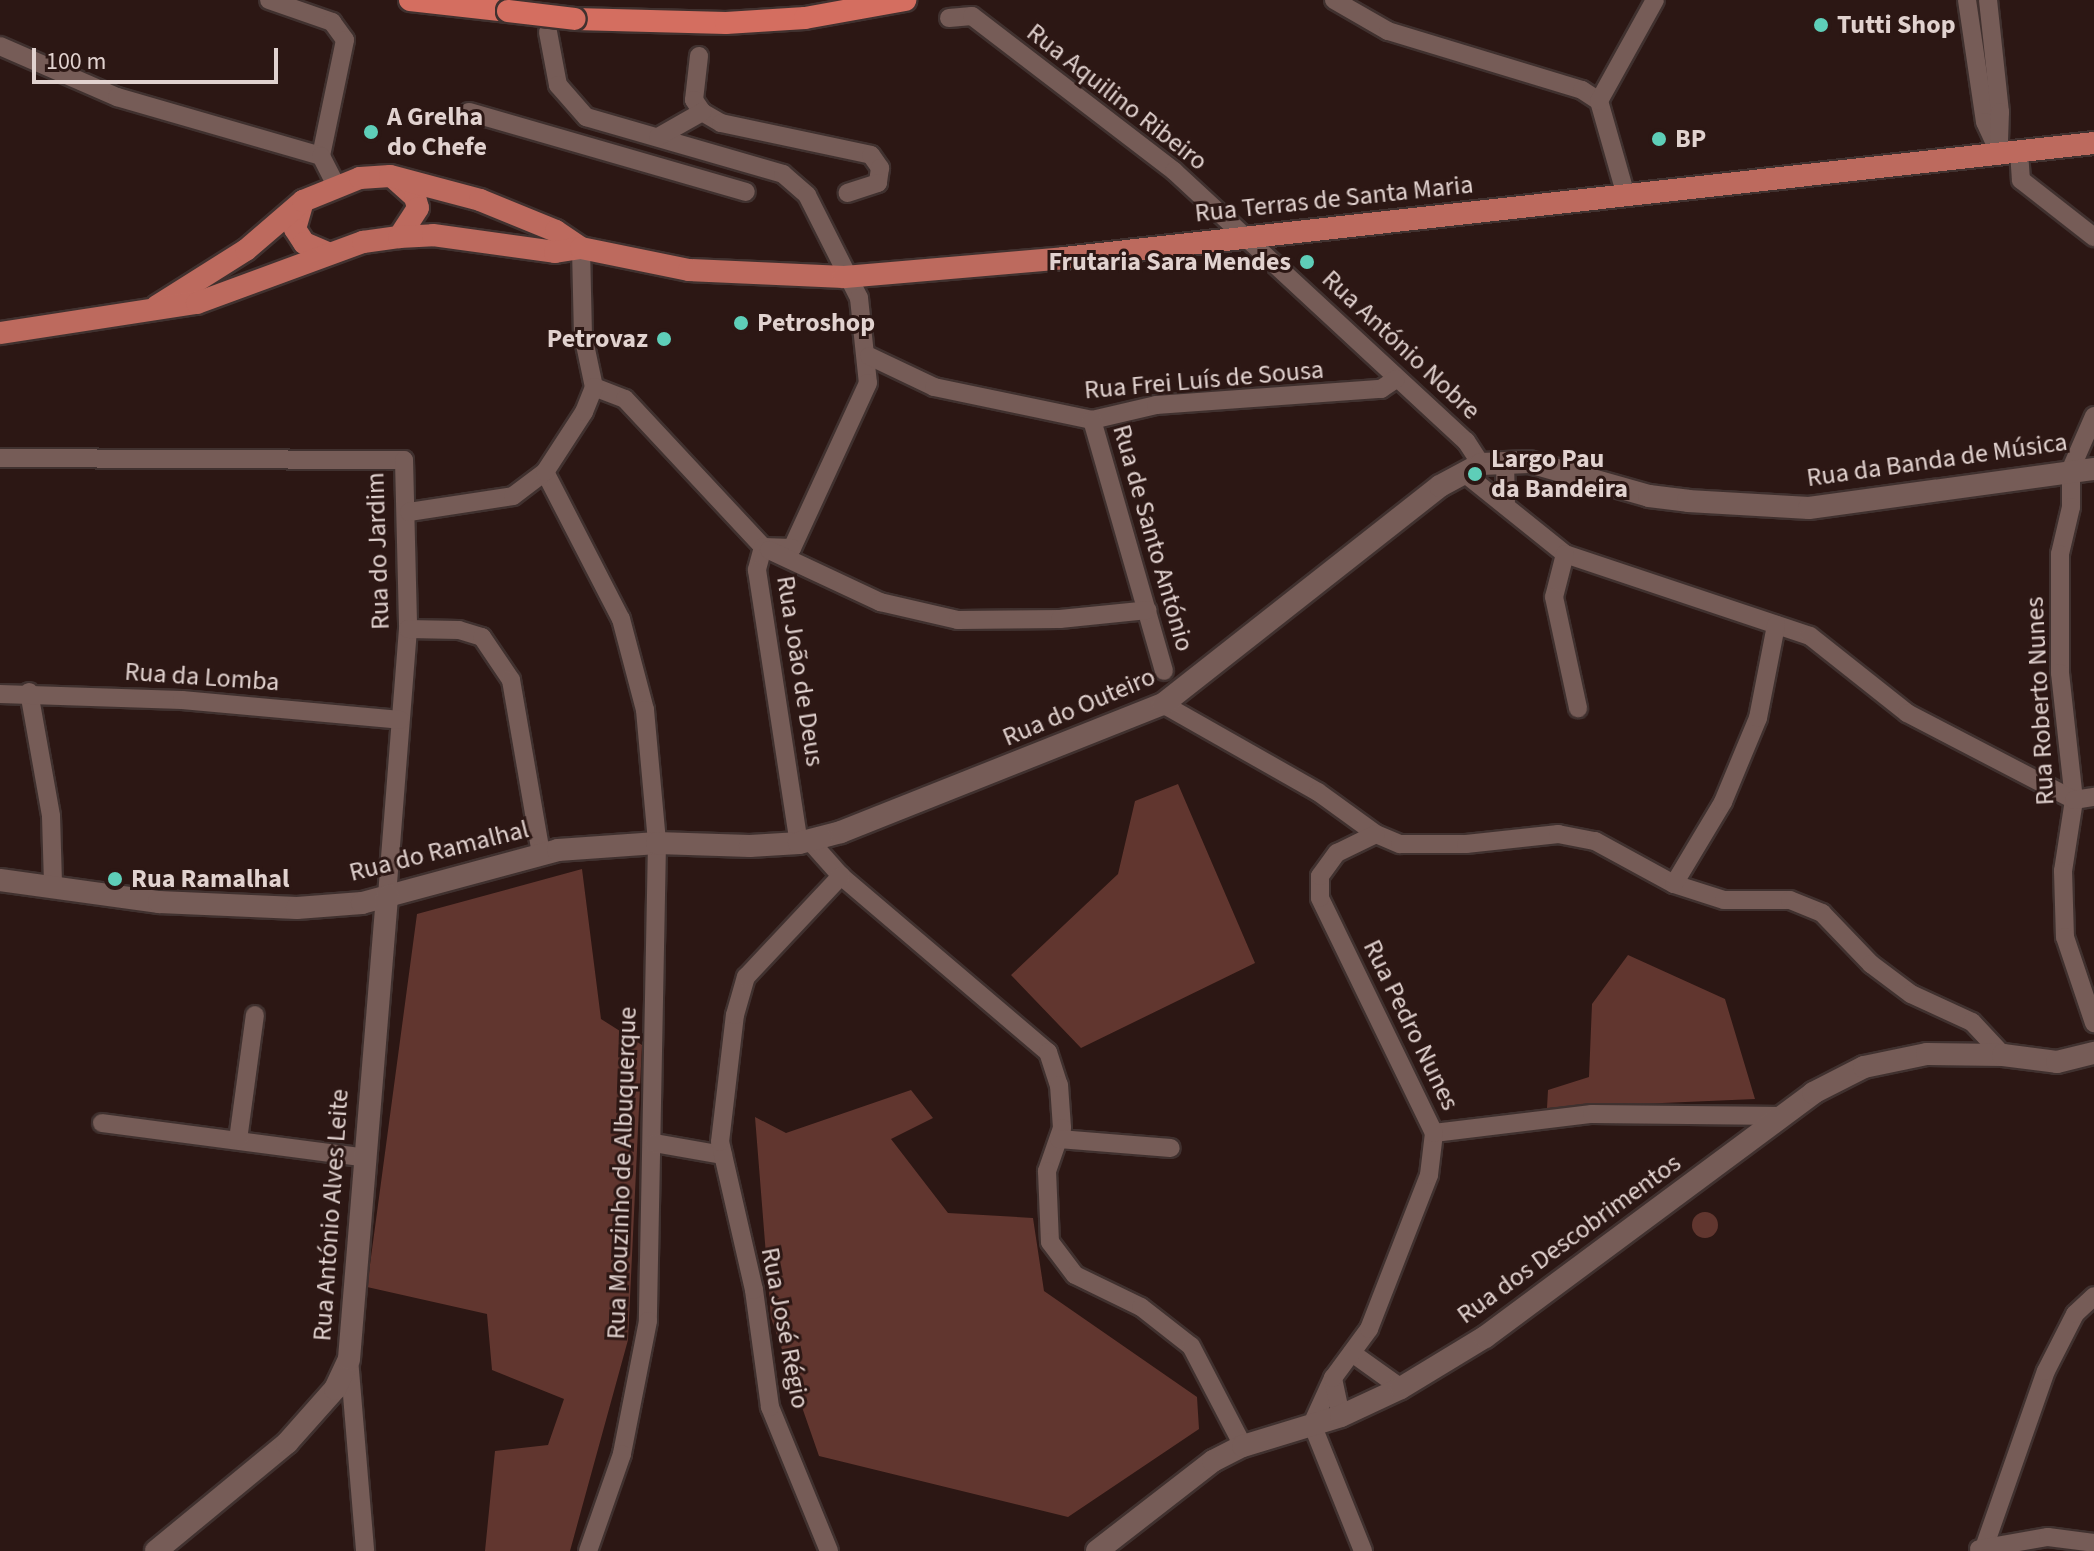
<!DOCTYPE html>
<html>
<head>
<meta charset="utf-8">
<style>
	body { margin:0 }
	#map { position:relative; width:2094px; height:1551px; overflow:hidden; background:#2c1714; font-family:"Source Sans 3",sans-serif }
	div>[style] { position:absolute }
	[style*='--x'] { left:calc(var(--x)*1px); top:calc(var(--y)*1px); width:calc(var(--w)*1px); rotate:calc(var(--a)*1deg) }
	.green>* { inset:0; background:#61362f }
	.round { border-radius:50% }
	.roads { filter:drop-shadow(2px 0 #40312f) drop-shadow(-2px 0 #40312f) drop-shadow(0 2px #40312f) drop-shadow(0 -2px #40312f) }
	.minor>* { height:18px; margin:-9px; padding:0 9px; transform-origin:9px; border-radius:9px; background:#765c57 }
	.tertiary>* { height:22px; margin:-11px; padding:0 11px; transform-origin:11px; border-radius:11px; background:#765c57 }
	.primary>* { height:22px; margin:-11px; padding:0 11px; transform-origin:11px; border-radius:11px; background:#bd6a5e }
	.trunk>* { height:22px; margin:-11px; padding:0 11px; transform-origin:11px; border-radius:11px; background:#d46e60 }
	.bridges { filter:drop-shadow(2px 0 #40312f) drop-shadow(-2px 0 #40312f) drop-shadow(0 2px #40312f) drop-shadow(0 -2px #40312f) }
	.trunk-bridge>* { height:22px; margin:-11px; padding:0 11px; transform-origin:11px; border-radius:11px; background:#d46e60 }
	.dots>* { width:22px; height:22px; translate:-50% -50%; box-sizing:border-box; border:4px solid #2c1714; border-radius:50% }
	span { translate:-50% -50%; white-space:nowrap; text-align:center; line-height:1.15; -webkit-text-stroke:6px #2c1714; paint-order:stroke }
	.poi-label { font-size:26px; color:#e1d2cf; font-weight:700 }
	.left { translate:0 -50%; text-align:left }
	.right { translate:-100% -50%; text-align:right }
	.street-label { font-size:26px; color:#e1d2cf }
	.scale { position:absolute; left:32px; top:48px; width:246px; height:36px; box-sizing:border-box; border:4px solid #e1d2cf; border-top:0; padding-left:10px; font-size:24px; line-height:28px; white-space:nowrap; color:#e1d2cf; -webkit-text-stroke:6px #2c1714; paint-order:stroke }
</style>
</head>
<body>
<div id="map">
	<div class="green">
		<div style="clip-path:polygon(1178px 784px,1255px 963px,1081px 1048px,1011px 975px,1118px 874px,1135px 801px)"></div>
		<div style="clip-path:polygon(582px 869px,601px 1019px,642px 1045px,628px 1340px,570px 1551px,485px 1551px,495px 1451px,548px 1445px,564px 1399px,492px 1370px,487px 1314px,367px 1287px,417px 914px)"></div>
		<div style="clip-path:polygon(1628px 955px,1725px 999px,1755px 1099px,1547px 1108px,1548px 1090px,1589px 1077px,1592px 1004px)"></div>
		<div style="clip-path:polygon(911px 1090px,933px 1118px,891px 1139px,948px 1213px,1033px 1218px,1044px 1291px,1197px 1397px,1199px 1429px,1068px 1517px,819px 1456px,771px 1318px,755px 1117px,786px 1133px)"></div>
		<div class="round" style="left:1692px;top:1212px;width:26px;height:26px"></div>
	</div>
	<div class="roads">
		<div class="minor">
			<div style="--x:269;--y:0;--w:67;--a:19.2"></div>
			<div style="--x:332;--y:22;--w:22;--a:54"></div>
			<div style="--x:345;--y:40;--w:118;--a:101.7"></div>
			<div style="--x:1334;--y:0;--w:62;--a:29.9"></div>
			<div style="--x:1388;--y:31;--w:203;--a:16.9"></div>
			<div style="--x:1582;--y:90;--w:20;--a:33"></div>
			<div style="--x:1599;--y:101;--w:99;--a:74.1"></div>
			<div style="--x:1967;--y:0;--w:123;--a:81.6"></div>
			<div style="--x:1985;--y:122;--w:33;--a:65"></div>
			<div style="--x:1988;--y:0;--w:113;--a:83.9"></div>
			<div style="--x:2000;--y:112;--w:37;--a:92"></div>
			<div style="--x:949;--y:18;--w:23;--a:-5"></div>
			<div style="--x:972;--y:16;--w:255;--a:37.5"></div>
			<div style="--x:1174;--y:171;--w:398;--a:42.8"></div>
			<div style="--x:1466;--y:441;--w:27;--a:57"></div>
			<div style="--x:548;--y:32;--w:54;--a:79.3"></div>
			<div style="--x:558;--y:85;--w:43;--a:48.8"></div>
			<div style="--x:586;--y:117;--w:205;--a:16.1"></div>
			<div style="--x:783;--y:174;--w:32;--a:41"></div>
			<div style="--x:807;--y:195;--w:115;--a:63.2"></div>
			<div style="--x:859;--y:298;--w:85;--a:84"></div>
			<div style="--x:868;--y:383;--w:182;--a:114.7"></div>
			<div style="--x:792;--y:548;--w:29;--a:-178"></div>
			<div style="--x:0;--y:46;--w:128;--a:23.6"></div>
			<div style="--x:117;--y:97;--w:212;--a:16.1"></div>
			<div style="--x:321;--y:156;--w:33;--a:63"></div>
			<div style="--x:699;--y:56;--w:44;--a:96.5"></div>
			<div style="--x:694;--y:100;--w:14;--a:56"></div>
			<div style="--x:702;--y:112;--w:22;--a:30"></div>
			<div style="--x:721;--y:123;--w:153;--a:12"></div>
			<div style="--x:871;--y:155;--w:16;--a:55"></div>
			<div style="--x:880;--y:168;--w:15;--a:98"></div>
			<div style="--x:878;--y:183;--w:32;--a:162"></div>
			<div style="--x:1599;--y:101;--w:115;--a:-61"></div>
			<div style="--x:469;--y:112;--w:288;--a:16.1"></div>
			<div style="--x:658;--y:137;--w:51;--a:-29.6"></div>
			<div style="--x:2019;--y:152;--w:28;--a:86"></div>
			<div style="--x:2021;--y:180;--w:93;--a:38"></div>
			<div style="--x:581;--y:248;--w:87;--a:88.7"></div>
			<div style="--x:583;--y:335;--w:53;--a:78.1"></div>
			<div style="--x:594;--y:387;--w:33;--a:21"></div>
			<div style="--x:625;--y:399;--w:202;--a:47"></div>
			<div style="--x:763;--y:547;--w:24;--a:105"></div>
			<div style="--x:757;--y:570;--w:276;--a:81.3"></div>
			<div style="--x:869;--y:356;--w:72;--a:25.5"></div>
			<div style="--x:934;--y:387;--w:161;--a:11.8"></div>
			<div style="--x:1092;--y:420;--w:66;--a:-13.2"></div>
			<div style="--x:1156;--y:405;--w:226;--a:-4.1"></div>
			<div style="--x:1381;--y:389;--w:18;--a:-34"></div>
			<div style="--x:2094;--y:416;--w:58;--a:113.5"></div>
			<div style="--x:2071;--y:469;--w:38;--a:90"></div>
			<div style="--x:2071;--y:507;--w:48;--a:103.2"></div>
			<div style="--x:2060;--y:554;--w:119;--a:90"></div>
			<div style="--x:2060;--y:673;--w:128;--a:83.7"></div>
			<div style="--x:2074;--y:800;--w:72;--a:98.8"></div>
			<div style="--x:2063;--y:871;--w:66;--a:88.3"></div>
			<div style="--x:2065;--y:937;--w:91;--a:71.4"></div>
			<div style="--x:1092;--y:420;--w:261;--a:74"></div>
			<div style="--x:0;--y:458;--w:404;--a:0.3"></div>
			<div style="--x:404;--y:460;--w:169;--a:88.6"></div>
			<div style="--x:408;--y:629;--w:269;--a:94.5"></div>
			<div style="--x:1505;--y:461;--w:45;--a:88.7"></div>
			<div style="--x:545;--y:472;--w:165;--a:62.7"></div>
			<div style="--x:621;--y:619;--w:94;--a:75.2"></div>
			<div style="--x:645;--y:710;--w:134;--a:84.8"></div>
			<div style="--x:657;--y:843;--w:478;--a:91.1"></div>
			<div style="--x:648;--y:1321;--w:136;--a:101.1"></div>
			<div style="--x:622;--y:1454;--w:103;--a:109.3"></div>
			<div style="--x:1463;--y:472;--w:131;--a:38.8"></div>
			<div style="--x:1565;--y:554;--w:258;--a:18.5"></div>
			<div style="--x:1810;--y:636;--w:124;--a:38.4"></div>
			<div style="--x:1907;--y:713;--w:188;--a:27.5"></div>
			<div style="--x:409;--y:512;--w:105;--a:-8.7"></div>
			<div style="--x:513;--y:496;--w:40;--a:-37"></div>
			<div style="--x:545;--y:472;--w:72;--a:-57"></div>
			<div style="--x:584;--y:412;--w:27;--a:-68"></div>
			<div style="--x:769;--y:550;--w:123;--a:25.1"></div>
			<div style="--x:880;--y:602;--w:80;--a:13"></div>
			<div style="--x:958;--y:620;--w:102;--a:-0.6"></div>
			<div style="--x:1060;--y:619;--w:88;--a:-5.8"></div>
			<div style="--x:1565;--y:554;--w:44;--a:104.3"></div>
			<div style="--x:1554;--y:597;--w:114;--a:77.8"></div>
			<div style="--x:408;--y:629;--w:51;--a:1.1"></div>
			<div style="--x:459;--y:630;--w:24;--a:17"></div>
			<div style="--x:482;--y:637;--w:52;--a:56"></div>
			<div style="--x:511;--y:680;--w:177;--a:80.2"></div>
			<div style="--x:29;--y:692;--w:126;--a:79.9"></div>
			<div style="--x:51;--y:816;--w:68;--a:88.3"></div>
			<div style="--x:0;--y:694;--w:182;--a:1.9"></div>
			<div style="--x:182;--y:700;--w:219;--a:5.2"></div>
			<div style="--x:1163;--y:704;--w:178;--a:29.6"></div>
			<div style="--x:1318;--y:792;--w:72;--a:35.9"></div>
			<div style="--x:1376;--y:834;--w:26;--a:23"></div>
			<div style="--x:1400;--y:844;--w:66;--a:0"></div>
			<div style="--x:1466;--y:844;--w:93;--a:-6.2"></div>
			<div style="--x:1558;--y:834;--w:38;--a:11"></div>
			<div style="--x:1595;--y:841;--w:90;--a:28.6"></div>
			<div style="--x:1674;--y:884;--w:52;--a:17.7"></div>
			<div style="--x:1724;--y:900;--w:66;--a:0"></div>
			<div style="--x:1790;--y:900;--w:35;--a:22"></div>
			<div style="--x:1822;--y:913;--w:71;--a:46.1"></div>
			<div style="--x:1871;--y:964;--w:50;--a:36.9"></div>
			<div style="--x:1911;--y:994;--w:67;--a:24.7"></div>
			<div style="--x:1972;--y:1022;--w:45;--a:46.8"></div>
			<div style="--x:2074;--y:800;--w:20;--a:-9"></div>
			<div style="--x:809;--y:840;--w:48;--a:48.4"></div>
			<div style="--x:841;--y:876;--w:272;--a:40.4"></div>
			<div style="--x:1048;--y:1052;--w:35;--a:72"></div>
			<div style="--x:1059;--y:1085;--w:43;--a:86"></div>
			<div style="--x:1062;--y:1128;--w:46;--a:109.2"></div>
			<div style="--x:1047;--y:1171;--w:71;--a:87.6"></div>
			<div style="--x:1050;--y:1242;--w:41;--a:52.9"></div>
			<div style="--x:1075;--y:1275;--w:73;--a:25.9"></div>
			<div style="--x:1141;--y:1307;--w:63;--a:38"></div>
			<div style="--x:1191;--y:1346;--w:113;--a:62.5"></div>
			<div style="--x:1674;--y:884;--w:96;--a:-59.1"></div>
			<div style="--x:1723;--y:802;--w:91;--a:-67.4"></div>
			<div style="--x:1758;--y:718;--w:95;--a:-79"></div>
			<div style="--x:102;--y:1123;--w:262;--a:7.5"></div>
			<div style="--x:1434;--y:1133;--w:159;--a:-6.9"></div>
			<div style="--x:1592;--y:1114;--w:191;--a:0.6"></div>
			<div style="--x:1059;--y:1139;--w:112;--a:4.6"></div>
			<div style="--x:238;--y:1140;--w:126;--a:-82.3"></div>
			<div style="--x:654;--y:1143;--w:70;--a:9.9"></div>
			<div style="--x:1352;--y:1353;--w:60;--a:35.5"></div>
			<div style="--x:349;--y:1359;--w:193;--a:85.2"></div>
			<div style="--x:1333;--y:1378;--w:51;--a:114.5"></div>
			<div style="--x:1312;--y:1424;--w:137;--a:68.1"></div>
			<div style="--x:1341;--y:1416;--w:39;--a:-102"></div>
			<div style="--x:1333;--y:1378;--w:61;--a:-53.7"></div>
			<div style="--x:1369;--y:1329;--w:165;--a:-68.7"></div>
			<div style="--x:1429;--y:1175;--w:42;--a:-83.2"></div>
			<div style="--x:1434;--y:1133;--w:261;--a:-115.9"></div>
			<div style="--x:1320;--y:898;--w:22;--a:-90"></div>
			<div style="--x:1320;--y:876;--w:29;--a:-54"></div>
			<div style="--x:1337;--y:853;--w:43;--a:-26"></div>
			<div style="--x:1985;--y:1545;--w:184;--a:-70.7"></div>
			<div style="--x:2046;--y:1371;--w:64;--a:-63"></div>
			<div style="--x:2075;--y:1314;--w:26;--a:-43"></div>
			<div style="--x:1979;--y:1549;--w:70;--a:-9.9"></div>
			<div style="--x:2048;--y:1537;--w:46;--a:7.4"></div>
			<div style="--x:829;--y:1551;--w:156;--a:-112.3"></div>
			<div style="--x:770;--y:1407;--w:118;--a:-97.8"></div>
			<div style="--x:754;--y:1290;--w:152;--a:-102.9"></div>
			<div style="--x:720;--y:1142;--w:128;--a:-83.3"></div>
			<div style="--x:735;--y:1015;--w:40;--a:-74"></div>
			<div style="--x:746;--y:977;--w:139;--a:-46.8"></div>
		</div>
		<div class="tertiary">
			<div style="--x:0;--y:880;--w:161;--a:7.9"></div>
			<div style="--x:159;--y:902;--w:138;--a:2.5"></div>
			<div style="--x:297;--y:908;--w:65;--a:-4.4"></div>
			<div style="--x:362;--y:903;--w:203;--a:-15.1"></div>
			<div style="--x:558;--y:850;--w:99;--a:-4"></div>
			<div style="--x:657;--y:843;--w:93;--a:1.8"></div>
			<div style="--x:750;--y:846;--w:49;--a:-3.5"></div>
			<div style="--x:799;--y:843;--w:43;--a:-14.7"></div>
			<div style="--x:841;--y:832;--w:347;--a:-21.7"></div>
			<div style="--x:1163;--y:704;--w:352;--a:-38.2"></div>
			<div style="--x:1440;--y:486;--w:47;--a:-28.2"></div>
			<div style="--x:1481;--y:464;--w:48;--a:-2.4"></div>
			<div style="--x:1529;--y:462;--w:125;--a:15.8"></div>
			<div style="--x:1649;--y:496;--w:39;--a:7"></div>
			<div style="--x:1688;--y:501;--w:121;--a:3.3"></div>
			<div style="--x:1809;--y:508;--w:288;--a:-7.8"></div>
			<div style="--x:156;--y:1551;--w:170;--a:-39.5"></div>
			<div style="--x:287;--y:1443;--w:72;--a:-48.4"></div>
			<div style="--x:335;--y:1389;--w:33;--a:-65"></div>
			<div style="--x:349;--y:1359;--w:464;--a:-85.3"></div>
			<div style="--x:1097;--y:1551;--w:147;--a:-37.8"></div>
			<div style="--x:1213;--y:1461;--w:34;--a:-27"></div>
			<div style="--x:1243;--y:1446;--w:102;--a:-17"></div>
			<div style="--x:1341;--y:1416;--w:66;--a:-25"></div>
			<div style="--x:1401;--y:1388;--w:98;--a:-31.3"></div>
			<div style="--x:1485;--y:1337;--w:409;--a:-36.6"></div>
			<div style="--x:1813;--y:1093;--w:57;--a:-27"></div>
			<div style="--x:1864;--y:1067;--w:64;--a:-11.7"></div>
			<div style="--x:1927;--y:1054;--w:76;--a:0.8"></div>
			<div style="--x:2003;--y:1055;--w:54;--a:7.4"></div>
			<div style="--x:2057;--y:1062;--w:38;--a:-14"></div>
		</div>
		<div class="primary">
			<div style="--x:395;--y:179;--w:27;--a:42"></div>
			<div style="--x:415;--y:197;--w:11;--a:75"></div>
			<div style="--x:418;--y:208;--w:35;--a:123"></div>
			<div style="--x:303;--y:201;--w:29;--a:106"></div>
			<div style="--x:295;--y:229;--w:17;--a:57"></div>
			<div style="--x:304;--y:243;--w:26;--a:23"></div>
			<div style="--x:157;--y:306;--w:105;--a:-32.2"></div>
			<div style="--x:246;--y:250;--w:75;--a:-40.7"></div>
			<div style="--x:303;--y:201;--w:61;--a:-22"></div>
			<div style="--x:360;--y:178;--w:30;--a:-4"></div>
			<div style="--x:390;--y:176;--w:93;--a:14.9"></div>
			<div style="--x:480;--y:200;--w:82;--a:22.2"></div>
			<div style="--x:556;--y:231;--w:30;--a:34"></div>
			<div style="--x:0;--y:333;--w:199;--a:-8.7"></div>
			<div style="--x:197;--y:303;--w:177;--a:-20.2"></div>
			<div style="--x:363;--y:242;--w:36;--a:-8"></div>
			<div style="--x:399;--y:237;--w:34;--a:-3"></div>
			<div style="--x:433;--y:235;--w:123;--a:7.9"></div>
			<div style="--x:555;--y:252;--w:26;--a:-9"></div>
			<div style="--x:581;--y:248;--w:110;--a:11.5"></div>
			<div style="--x:689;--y:270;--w:155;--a:2.6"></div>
			<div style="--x:844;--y:277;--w:221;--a:-4.9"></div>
			<div style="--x:1064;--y:258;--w:1036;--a:-6.37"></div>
		</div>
		<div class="trunk">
			<div style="--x:410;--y:0;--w:99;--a:6.4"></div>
			<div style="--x:575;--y:19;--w:151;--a:1.5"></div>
			<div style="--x:726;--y:23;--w:79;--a:-3.6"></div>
			<div style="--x:805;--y:18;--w:102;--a:-10.2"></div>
		</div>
	</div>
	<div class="bridges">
		<div class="trunk-bridge">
			<div style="--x:508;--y:11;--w:67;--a:6.8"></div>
		</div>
	</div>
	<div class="dots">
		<div style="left:1821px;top:25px;background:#5eceb8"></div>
		<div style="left:371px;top:132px;background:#5eceb8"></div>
		<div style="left:1659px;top:139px;background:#5eceb8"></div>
		<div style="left:1307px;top:262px;background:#5eceb8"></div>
		<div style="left:741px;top:323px;background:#5eceb8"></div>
		<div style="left:664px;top:339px;background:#5eceb8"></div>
		<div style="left:1475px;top:474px;background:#5eceb8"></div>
		<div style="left:115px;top:879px;background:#5eceb8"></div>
	</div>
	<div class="poi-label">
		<span class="left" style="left:1837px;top:25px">Tutti Shop</span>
		<span class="left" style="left:387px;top:132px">A Grelha<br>do Chefe</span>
		<span class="left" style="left:1675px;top:139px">BP</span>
		<span class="right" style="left:1291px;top:262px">Frutaria Sara Mendes</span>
		<span class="left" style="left:757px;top:323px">Petroshop</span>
		<span class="right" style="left:648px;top:339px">Petrovaz</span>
		<span class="left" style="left:1491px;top:474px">Largo Pau<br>da Bandeira</span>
		<span class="left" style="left:131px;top:879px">Rua Ramalhal</span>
	</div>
	<div class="street-label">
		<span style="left:1117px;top:97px;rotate:38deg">Rua Aquilino Ribeiro</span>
		<span style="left:1334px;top:199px;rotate:-6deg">Rua Terras de Santa Maria</span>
		<span style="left:1401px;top:345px;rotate:43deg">Rua António Nobre</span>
		<span style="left:1204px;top:380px;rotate:-5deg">Rua Frei Luís de Sousa</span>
		<span style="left:1937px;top:460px;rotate:-8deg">Rua da Banda de Música</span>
		<span style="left:1153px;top:538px;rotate:74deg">Rua de Santo António</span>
		<span style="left:378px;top:551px;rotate:-92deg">Rua do Jardim</span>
		<span style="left:800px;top:671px;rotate:81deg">Rua João de Deus</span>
		<span style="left:202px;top:677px;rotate:4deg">Rua da Lomba</span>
		<span style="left:2040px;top:701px;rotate:-93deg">Rua Roberto Nunes</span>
		<span style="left:1079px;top:707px;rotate:-23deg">Rua do Outeiro</span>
		<span style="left:439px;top:851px;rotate:-14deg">Rua do Ramalhal</span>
		<span style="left:1411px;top:1025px;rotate:64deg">Rua Pedro Nunes</span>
		<span style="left:622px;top:1173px;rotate:-88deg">Rua Mouzinho de Albuquerque</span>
		<span style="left:331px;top:1215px;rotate:-86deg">Rua António Alves Leite</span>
		<span style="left:1569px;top:1239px;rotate:-36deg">Rua dos Descobrimentos</span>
		<span style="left:785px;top:1328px;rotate:79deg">Rua José Régio</span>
	</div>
	<div class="scale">100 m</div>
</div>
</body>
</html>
